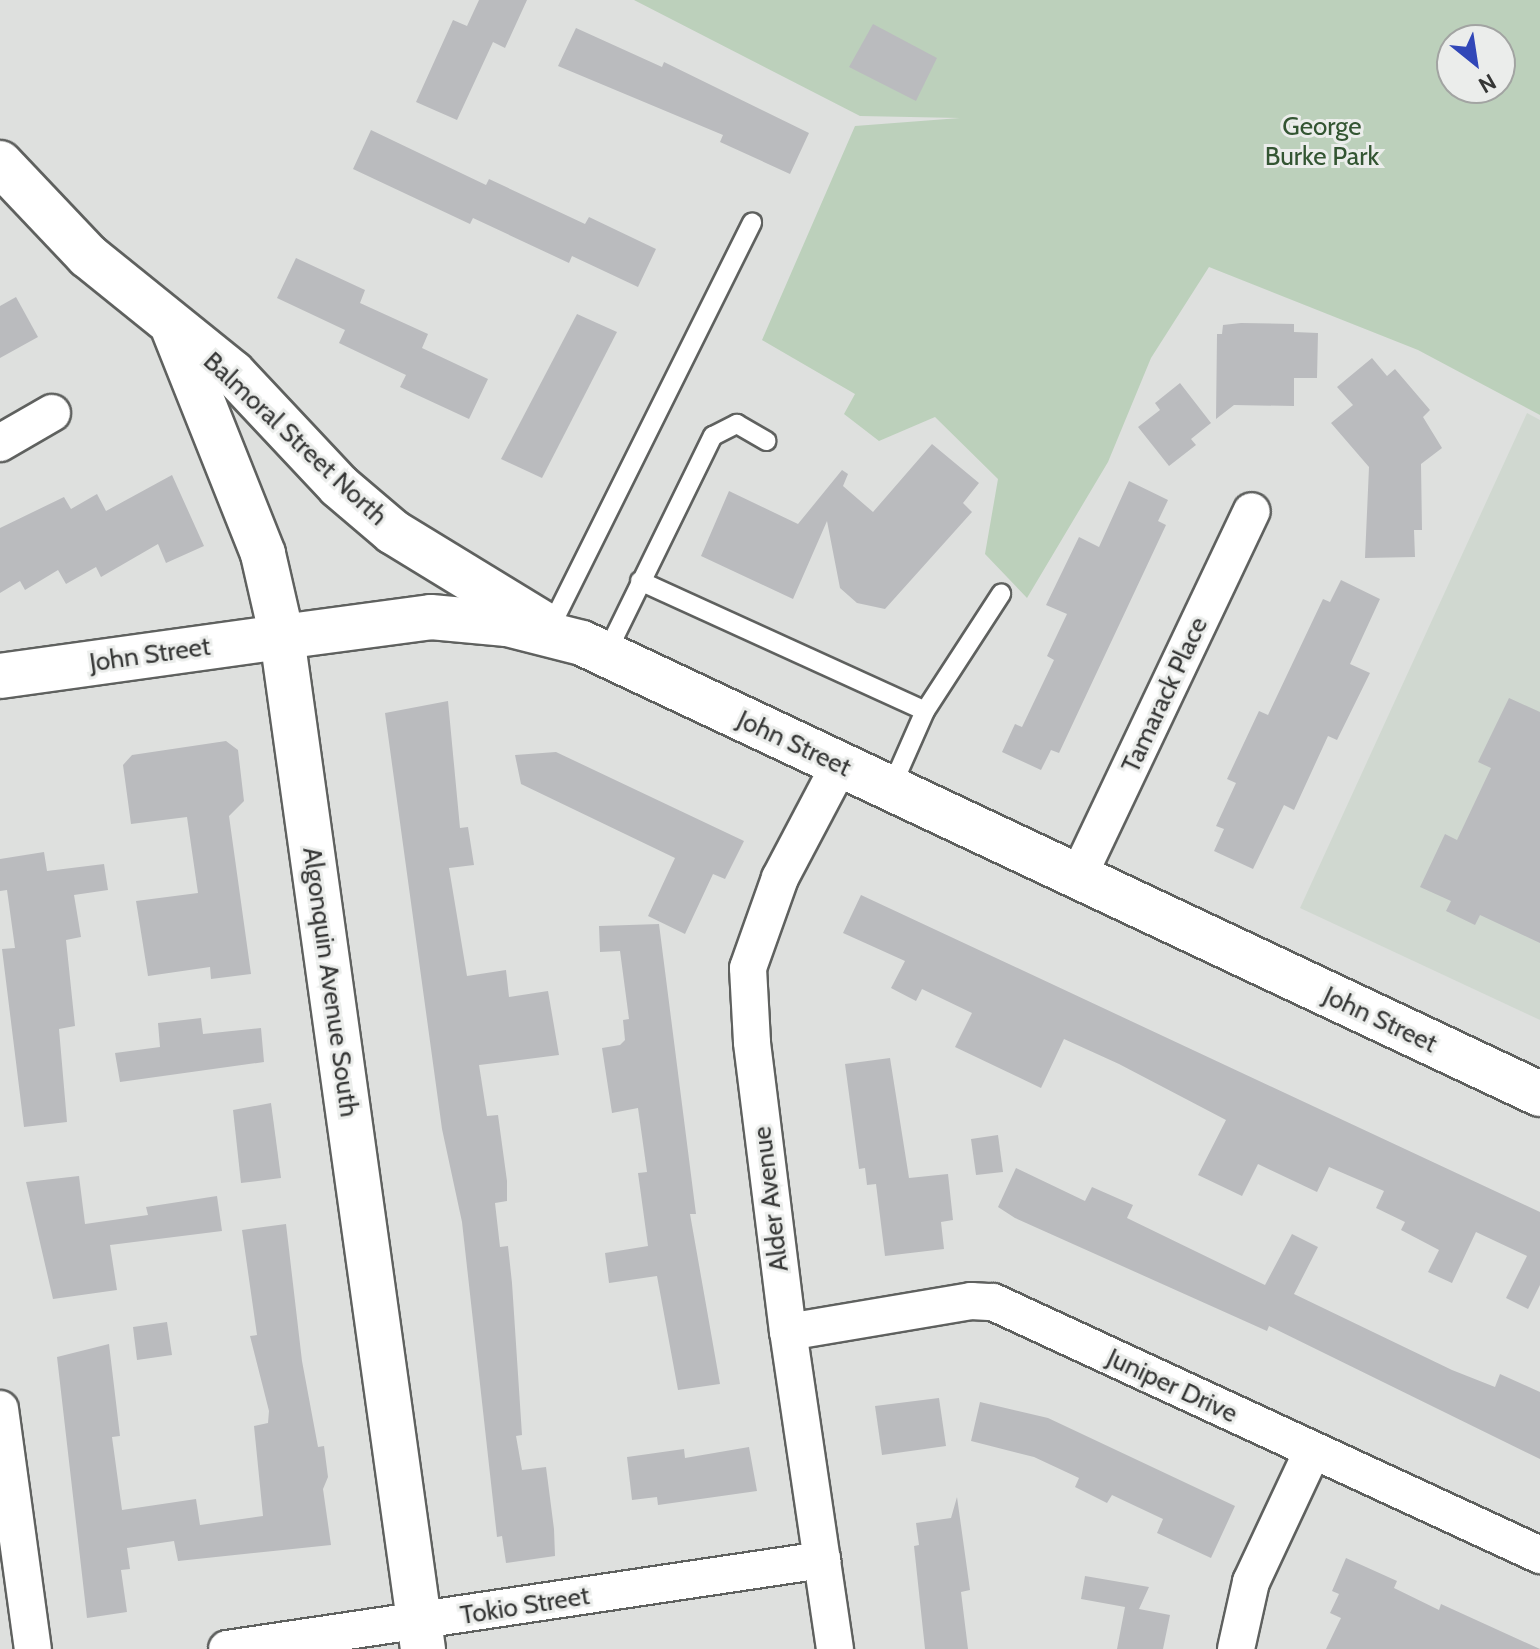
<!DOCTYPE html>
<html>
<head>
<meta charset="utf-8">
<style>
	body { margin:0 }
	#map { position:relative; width:1540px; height:1649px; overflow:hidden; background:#dee0de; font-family:Cabin,sans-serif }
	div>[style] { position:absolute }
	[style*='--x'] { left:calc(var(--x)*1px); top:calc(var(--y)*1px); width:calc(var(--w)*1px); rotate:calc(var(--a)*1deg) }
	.built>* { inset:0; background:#d0d8d0 }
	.green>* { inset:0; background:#bcd0bb }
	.building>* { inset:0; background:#babbbe }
	.roads { filter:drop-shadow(2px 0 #5f615f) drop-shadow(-2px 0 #5f615f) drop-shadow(0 2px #5f615f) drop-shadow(0 -2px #5f615f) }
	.service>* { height:18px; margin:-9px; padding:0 9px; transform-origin:9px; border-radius:9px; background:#fff }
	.minor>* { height:36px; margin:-18px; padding:0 18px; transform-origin:18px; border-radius:18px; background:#fff }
	.tertiary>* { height:44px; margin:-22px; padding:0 22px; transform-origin:22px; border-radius:22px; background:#fff }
	.secondary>* { height:44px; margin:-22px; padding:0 22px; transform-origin:22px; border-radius:22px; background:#fff }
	span { translate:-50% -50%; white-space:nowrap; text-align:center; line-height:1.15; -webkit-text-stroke:6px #ebedeb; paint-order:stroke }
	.park-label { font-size:26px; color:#335532 }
	.street-label { font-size:26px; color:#353635 }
	.north { position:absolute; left:1436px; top:24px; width:80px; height:80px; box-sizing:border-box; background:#ebedeb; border:2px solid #a2a4a2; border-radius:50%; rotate:150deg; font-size:22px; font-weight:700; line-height:32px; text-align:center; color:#353635 }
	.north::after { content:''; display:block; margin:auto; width:28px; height:36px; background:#3147b8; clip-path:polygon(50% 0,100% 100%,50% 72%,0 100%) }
</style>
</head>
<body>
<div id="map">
	<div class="built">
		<div style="clip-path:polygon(1527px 413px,1540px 420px,1540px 1020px,1300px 908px)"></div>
	</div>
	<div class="green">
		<div style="clip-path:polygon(evenodd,634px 0,1540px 0,1540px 415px,1418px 350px,1209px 267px,1151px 358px,1108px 462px,1027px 598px,985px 554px,998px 479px,935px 417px,879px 441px,844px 414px,855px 394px,762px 340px,855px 126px,960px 118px,860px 116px,634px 0,1452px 40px,1500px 40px,1500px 88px,1452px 88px,1452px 40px)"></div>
	</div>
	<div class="building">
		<div style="clip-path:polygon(479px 0,527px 0,505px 48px,493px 42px,457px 120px,416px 102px,453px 20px,467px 26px)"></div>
		<div style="clip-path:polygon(873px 24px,937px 58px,916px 101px,849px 67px)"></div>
		<div style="clip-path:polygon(576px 28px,662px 67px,664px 62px,809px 133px,790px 174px,720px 142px,723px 135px,558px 66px)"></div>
		<div style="clip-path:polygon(371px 130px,486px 185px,489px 179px,585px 224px,589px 217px,656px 249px,638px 287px,572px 256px,569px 263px,473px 218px,470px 224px,353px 169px)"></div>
		<div style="clip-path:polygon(296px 258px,365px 290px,360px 303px,428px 334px,422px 348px,488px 379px,469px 419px,400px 387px,406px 375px,339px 343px,345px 330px,277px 298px)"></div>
		<div style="clip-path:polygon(16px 297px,38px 337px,0 358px,0 306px)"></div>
		<div style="clip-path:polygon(577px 314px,617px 332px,542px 478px,501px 459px)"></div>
		<div style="clip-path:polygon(1241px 323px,1294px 324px,1294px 332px,1318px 333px,1317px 378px,1294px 378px,1294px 406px,1234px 405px,1216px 419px,1217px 334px,1222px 334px,1223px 325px)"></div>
		<div style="clip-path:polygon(1372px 358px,1387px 376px,1395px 369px,1430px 410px,1423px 417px,1442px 448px,1421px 464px,1422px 530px,1414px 530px,1415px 557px,1365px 558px,1369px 467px,1331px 423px,1353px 405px,1337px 387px)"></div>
		<div style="clip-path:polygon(1180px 383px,1211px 423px,1191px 439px,1196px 445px,1169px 466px,1138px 427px,1160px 410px,1155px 403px)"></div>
		<div style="clip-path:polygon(932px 444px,979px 483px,963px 503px,972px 512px,885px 609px,857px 603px,840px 588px,827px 521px,793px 599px,701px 556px,729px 491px,798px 524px,842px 470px,848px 474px,843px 486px,873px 512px)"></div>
		<div style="clip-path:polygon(172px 475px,204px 546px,166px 563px,158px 544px,101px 577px,96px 567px,66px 584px,58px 570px,25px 590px,20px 581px,0 593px,0 528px,64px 497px,71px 509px,97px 494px,106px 511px)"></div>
		<div style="clip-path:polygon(1129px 481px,1168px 500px,1158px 521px,1166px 525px,1059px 753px,1051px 750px,1041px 770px,1002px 752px,1015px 724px,1022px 727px,1054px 660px,1047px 656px,1067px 614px,1046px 605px,1079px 537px,1099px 547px)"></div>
		<div style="clip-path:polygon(1341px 580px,1380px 599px,1350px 664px,1370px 673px,1337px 740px,1328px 736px,1294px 810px,1284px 805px,1253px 869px,1214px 851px,1224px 829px,1216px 826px,1236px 783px,1227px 779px,1259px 711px,1268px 715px,1323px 599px,1330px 602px)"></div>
		<div style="clip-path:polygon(1509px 698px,1540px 712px,1540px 943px,1480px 915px,1475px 925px,1446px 911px,1451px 901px,1420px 887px,1445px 834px,1457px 840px,1491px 768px,1478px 762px)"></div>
		<div style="clip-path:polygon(448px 701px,460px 828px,468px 827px,474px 865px,449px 868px,467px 976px,506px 970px,509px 997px,548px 991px,559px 1055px,479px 1065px,487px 1116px,498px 1115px,507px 1181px,507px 1201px,495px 1203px,500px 1247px,508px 1246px,512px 1283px,522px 1435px,516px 1436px,522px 1470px,546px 1467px,554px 1529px,555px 1556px,506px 1563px,502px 1536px,497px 1537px,462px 1222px,442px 1129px,385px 713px)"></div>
		<div style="clip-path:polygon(226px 741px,238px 750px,244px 801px,229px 816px,251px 974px,211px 979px,210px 967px,148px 976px,136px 901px,198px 893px,187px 817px,131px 824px,123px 765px,132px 755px)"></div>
		<div style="clip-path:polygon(556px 752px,744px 841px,725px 879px,713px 874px,685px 934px,648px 916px,675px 858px,521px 784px,515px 755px)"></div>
		<div style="clip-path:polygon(44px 852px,47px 871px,104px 864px,108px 890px,74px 895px,81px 937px,66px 940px,75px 1026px,59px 1029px,67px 1122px,24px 1127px,2px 949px,15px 948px,7px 890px,0 891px,0 859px)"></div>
		<div style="clip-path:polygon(861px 895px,1540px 1212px,1540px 1285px,1528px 1309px,1506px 1298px,1527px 1256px,1476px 1232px,1452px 1283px,1428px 1272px,1439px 1250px,1401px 1230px,1405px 1222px,1376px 1208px,1384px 1191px,1329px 1167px,1317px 1192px,1258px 1164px,1242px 1196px,1198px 1175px,1226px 1120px,1119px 1064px,1064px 1039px,1041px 1088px,955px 1047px,972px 1013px,922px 989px,916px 1001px,891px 988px,905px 961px,843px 933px)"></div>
		<div style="clip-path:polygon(659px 924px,696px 1214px,690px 1214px,720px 1384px,678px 1390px,657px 1276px,609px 1283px,605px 1253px,648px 1246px,638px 1173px,647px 1172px,638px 1108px,612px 1113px,602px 1048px,620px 1045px,625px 1040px,623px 1020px,629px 1019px,620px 951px,600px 952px,599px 926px)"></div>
		<div style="clip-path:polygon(201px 1018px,203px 1034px,261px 1028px,264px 1062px,120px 1082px,115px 1053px,160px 1047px,158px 1023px)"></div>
		<div style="clip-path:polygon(890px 1058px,909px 1178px,948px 1174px,953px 1220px,941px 1222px,944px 1249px,885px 1256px,876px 1184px,867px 1185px,865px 1168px,859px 1169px,845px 1064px)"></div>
		<div style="clip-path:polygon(271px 1103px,281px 1178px,241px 1183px,233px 1110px)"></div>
		<div style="clip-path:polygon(998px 1135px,1003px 1172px,976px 1175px,971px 1139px)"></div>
		<div style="clip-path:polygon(1016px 1168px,1085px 1201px,1092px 1187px,1133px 1205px,1127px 1218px,1265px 1285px,1292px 1234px,1318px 1247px,1294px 1294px,1452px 1370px,1495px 1387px,1500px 1374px,1540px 1392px,1540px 1459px,1269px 1326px,1267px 1331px,1015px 1218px,998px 1207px)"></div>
		<div style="clip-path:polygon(79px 1176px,85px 1224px,148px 1215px,146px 1207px,217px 1196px,222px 1231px,110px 1245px,117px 1290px,53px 1299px,26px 1182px)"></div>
		<div style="clip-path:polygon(286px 1224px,302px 1361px,318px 1447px,324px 1446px,328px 1477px,323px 1489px,331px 1545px,178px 1561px,174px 1541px,127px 1548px,130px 1569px,121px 1570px,127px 1612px,87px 1618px,57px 1357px,109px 1344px,120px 1436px,112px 1437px,122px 1510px,196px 1499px,200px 1525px,263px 1516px,254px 1426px,268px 1423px,269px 1411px,250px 1336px,257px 1335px,242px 1230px)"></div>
		<div style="clip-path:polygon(167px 1322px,172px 1355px,137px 1360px,133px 1327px)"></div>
		<div style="clip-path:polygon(939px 1398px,946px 1446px,882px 1455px,875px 1406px)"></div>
		<div style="clip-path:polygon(980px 1402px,1048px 1418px,1235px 1506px,1211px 1558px,1157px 1533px,1163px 1519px,1112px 1495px,1107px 1503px,1075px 1487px,1079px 1478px,1034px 1457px,971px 1441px)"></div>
		<div style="clip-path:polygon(749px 1447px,757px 1491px,658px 1505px,657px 1497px,632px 1500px,627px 1457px,684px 1449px,685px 1458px)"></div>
		<div style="clip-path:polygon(957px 1497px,970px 1590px,961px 1592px,968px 1649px,925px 1649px,914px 1546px,919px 1545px,916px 1523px,951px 1518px)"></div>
		<div style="clip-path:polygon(1346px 1558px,1397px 1581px,1394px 1588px,1439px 1610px,1441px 1604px,1540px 1649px,1326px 1649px,1341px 1618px,1330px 1613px,1339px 1594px,1332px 1591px)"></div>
		<div style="clip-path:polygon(1085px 1576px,1149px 1587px,1139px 1609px,1170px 1615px,1163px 1649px,1117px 1649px,1125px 1607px,1081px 1599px)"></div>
	</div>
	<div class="roads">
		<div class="service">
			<div style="--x:640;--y:581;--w:313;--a:24.5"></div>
			<div style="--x:925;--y:711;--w:84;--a:113.8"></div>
			<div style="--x:550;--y:628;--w:453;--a:-63.5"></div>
			<div style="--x:606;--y:654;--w:243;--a:-63.9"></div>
			<div style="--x:713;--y:436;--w:27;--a:-27"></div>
			<div style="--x:737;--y:424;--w:34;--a:30"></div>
			<div style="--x:925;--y:711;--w:140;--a:-57"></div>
		</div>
		<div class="minor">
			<div style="--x:0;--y:443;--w:60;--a:-30"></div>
			<div style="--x:1077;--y:879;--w:407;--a:-64.6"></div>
			<div style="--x:788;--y:1332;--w:186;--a:-9.6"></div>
			<div style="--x:971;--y:1301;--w:22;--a:3"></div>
			<div style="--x:993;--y:1302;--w:603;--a:24.82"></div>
			<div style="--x:0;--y:1409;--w:242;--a:82.2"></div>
			<div style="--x:227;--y:1649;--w:602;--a:-8.51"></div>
			<div style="--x:835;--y:1649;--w:320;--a:-98.4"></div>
			<div style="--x:788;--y:1332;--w:292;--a:-97.1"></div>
			<div style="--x:752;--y:1042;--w:74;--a:-93.1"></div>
			<div style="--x:748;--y:968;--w:96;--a:-70.4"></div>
			<div style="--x:780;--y:878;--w:127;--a:-62.2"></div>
			<div style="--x:1236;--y:1649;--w:69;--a:-77.4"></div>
			<div style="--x:1251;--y:1582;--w:144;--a:-64.9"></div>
		</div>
		<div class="tertiary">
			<div style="--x:0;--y:676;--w:285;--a:-7.9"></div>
		</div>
		<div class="secondary">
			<div style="--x:0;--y:163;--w:128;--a:46.6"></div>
			<div style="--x:88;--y:256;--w:186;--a:38.9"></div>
			<div style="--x:233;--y:373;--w:155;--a:46.8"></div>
			<div style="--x:339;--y:486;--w:71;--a:40.4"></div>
			<div style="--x:393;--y:532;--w:177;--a:31.4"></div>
			<div style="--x:174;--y:330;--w:241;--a:68.3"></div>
			<div style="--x:263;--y:554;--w:85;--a:77.1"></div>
			<div style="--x:282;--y:637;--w:1022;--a:82.07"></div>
			<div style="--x:282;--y:637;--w:150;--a:-7.6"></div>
			<div style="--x:431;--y:617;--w:76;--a:5.3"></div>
			<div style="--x:507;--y:624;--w:77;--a:14.2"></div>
			<div style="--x:582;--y:643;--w:1059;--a:25.21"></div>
		</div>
	</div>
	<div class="park-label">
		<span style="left:1322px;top:142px">George<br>Burke Park</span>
	</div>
	<div class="street-label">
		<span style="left:295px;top:439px;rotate:43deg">Balmoral Street North</span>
		<span style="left:150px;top:655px;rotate:-8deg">John Street</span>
		<span style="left:1165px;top:695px;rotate:-65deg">Tamarack Place</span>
		<span style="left:794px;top:744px;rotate:25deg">John Street</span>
		<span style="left:330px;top:982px;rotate:82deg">Algonquin Avenue South</span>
		<span style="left:1380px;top:1020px;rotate:25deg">John Street</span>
		<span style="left:771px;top:1199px;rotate:-97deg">Alder Avenue</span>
		<span style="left:1172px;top:1386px;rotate:25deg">Juniper Drive</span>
		<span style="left:525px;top:1606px;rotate:-9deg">Tokio Street</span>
	</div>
	<div class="north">N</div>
</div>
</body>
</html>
